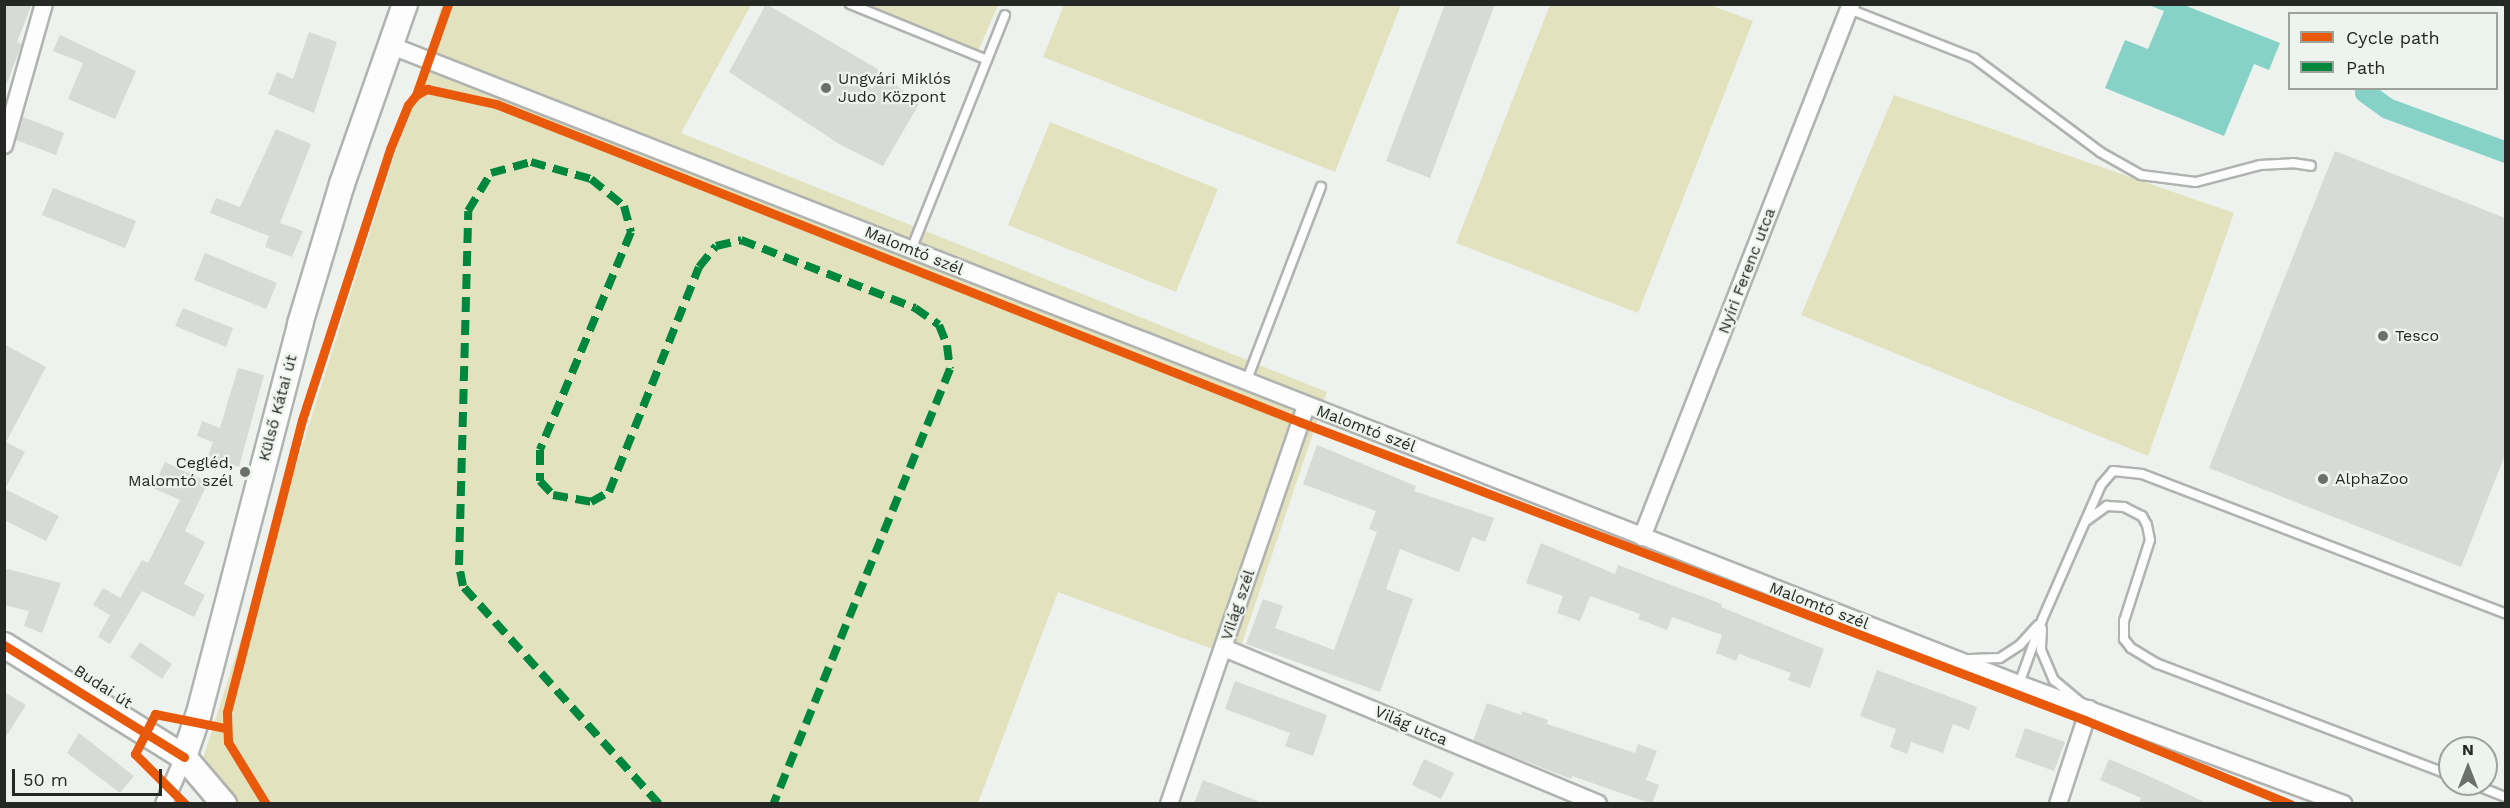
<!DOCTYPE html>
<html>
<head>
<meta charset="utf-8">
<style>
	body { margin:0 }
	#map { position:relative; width:2510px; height:808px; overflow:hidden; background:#eef2ee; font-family:"Work Sans",sans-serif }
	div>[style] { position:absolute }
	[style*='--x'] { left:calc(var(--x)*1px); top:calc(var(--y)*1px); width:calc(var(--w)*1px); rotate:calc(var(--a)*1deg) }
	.green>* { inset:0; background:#e2e2bf }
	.water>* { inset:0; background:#86d2c6 }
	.canal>* { height:21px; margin:-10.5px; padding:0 10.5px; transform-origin:10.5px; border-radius:10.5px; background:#86d2c6 }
	.building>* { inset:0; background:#d7dad6 }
	.roads { filter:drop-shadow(2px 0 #b0b3b0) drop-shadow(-2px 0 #b0b3b0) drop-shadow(0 2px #b0b3b0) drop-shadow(0 -2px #b0b3b0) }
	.lane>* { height:8px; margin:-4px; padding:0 4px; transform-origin:4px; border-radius:4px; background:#fcfdfc }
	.street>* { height:16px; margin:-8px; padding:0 8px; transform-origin:8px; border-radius:8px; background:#fcfdfc }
	.secondary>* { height:24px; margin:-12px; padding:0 12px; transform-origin:12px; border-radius:12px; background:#fcfdfc }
	.rail>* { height:4.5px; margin-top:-2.25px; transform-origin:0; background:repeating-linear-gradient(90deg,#c2c3c2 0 12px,transparent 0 18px) }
	.quiet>* { height:8px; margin-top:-4px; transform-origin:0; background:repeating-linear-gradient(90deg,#00873e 0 15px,transparent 0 23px) }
	.cycleway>* { height:9px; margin:-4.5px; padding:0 4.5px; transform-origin:4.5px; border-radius:4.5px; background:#e8590c }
	.dots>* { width:16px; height:16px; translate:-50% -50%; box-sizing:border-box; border:3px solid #edf3ed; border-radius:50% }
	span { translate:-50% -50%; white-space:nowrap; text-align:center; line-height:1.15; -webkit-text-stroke:4.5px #edf3ed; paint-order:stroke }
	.poi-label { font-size:16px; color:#262826 }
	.left { translate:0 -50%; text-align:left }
	.right { translate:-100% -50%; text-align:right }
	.street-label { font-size:16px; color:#262826 }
	.frame { position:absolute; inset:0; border:6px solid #262826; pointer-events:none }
	.legend { position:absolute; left:2288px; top:12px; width:210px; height:78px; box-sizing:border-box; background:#edf3ed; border:2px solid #9da29d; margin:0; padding:8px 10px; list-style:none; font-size:18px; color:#262826 }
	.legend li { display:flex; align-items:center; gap:12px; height:30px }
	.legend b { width:30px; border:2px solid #9da29d }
	.north { position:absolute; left:2438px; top:736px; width:60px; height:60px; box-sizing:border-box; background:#edf3ed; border:2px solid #9da29d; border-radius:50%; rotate:0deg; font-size:16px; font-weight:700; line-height:24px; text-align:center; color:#262826 }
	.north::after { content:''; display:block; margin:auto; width:21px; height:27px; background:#6c6f6c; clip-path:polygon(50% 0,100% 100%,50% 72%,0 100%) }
	.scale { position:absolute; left:12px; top:769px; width:150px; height:27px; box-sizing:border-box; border:3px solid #262826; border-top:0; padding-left:8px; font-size:18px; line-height:21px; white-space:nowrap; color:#262826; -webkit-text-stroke:4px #edf3ed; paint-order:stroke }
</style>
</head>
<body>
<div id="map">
	<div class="green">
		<div style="clip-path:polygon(442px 5px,751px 5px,681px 133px,1327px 392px,1237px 658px,1058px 592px,978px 803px,216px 804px,195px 784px)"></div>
		<div style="clip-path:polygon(850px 5px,998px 5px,976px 56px)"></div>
		<div style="clip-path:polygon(1064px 5px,1064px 4px,1401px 5px,1335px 172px,1043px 57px)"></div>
		<div style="clip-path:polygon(1550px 5px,1710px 5px,1753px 21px,1638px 313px,1456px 243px)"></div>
		<div style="clip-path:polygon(1894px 95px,2234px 213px,2148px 456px,1801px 315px)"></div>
		<div style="clip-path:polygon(1050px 122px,1218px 189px,1176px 292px,1008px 225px)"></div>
	</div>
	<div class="water">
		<div style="clip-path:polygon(2149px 5px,2184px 5px,2280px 43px,2269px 70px,2254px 64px,2224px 136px,2105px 88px,2125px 40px,2148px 49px,2164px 11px)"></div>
	</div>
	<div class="canal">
		<div style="--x:2366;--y:88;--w:4;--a:104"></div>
		<div style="--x:2365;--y:92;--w:27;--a:36"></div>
		<div style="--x:2387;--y:108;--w:127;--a:20.3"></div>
	</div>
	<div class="building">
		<div style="clip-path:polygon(4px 4px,32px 4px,17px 42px,22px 44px,5px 88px)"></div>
		<div style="clip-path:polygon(766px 4px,876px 68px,919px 104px,883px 166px,839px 144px,729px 72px)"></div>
		<div style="clip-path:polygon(1445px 4px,1495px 4px,1430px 178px,1386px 161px)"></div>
		<div style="clip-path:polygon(309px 32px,337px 42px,314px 113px,268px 94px,277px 72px,293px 79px)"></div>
		<div style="clip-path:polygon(60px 35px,136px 71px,115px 119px,68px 99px,83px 63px,53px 51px)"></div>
		<div style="clip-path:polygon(23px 117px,64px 133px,56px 155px,16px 140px)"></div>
		<div style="clip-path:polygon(276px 129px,311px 144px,280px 223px,303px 231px,292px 257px,265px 247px,269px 236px,210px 213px,216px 198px,240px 207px)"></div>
		<div style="clip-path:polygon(2335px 151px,2505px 218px,2505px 455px,2461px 567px,2209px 468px)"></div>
		<div style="clip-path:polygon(53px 188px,136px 221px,125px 248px,42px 215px)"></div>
		<div style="clip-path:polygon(205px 253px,277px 283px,266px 309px,194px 280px)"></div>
		<div style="clip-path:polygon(183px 308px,233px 328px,226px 347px,175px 326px)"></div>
		<div style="clip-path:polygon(4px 344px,46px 367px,6px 442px,25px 452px,5px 489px,59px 516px,46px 541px,4px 520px)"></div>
		<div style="clip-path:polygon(238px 368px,264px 375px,239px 467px,208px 456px,213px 442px,197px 436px,202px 421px,220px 428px)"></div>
		<div style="clip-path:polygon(1317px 445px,1416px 486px,1414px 491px,1494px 518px,1485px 542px,1472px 537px,1459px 572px,1400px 549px,1386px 589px,1413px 599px,1380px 692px,1246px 644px,1263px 599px,1283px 606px,1275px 628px,1334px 650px,1377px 532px,1369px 529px,1376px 511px,1303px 484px)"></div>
		<div style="clip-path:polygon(165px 462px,208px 482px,185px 531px,205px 542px,184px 584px,205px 595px,194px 617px,142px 591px,110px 644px,98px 637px,110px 615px,93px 605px,103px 588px,120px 598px,142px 560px,148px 563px,180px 500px,153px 488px)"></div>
		<div style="clip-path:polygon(1541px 543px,1615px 574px,1618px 565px,1722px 604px,1721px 607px,1824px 649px,1810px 688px,1788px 680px,1791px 673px,1739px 654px,1736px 661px,1716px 653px,1722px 635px,1672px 617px,1667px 630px,1638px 619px,1640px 614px,1590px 596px,1580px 621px,1557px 613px,1563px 596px,1526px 583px)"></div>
		<div style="clip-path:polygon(4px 568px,61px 583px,42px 633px,24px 626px,29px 611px,4px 605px)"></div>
		<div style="clip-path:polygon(140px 642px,172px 664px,162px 679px,130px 657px)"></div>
		<div style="clip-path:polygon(1877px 670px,1977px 707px,1969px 730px,1953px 724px,1943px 753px,1911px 742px,1907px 754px,1890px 747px,1896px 729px,1860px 716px)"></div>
		<div style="clip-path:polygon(1235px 681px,1327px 715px,1313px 756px,1285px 746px,1290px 733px,1225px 709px)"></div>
		<div style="clip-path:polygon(4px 692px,26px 705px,4px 740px)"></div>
		<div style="clip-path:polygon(1487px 703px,1521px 715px,1522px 711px,1548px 720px,1547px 724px,1635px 753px,1638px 744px,1657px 751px,1646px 780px,1659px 785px,1652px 804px,1572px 776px,1571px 779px,1473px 741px)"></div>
		<div style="clip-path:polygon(2025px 728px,2065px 742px,2054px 771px,2015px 757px)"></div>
		<div style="clip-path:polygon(79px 733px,134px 776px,120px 793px,67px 753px)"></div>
		<div style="clip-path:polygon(1424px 759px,1454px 773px,1441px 799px,1412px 785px)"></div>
		<div style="clip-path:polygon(2109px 759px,2151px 777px,2209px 804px,2138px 804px,2141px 798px,2100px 780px)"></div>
		<div style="clip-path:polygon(1203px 780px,1260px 802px,1259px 804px,1194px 804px)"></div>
	</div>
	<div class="roads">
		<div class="lane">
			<div style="--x:850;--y:4;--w:148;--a:22.2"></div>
			<div style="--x:1849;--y:9;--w:134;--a:21.4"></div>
			<div style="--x:1974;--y:58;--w:157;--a:36.7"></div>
			<div style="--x:2100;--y:152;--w:47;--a:29.3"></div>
			<div style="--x:2141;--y:175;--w:55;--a:7.3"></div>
			<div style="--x:2196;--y:182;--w:66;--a:-14.9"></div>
			<div style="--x:2260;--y:165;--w:33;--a:-3"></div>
			<div style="--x:2293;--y:163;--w:18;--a:9"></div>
			<div style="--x:911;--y:250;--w:253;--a:-68.2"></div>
			<div style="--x:1246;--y:382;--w:209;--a:-69"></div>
			<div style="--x:2086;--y:521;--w:26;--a:-36"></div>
			<div style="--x:2107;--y:506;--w:17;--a:3"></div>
			<div style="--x:2124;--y:507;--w:20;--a:27"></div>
			<div style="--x:2142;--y:516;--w:10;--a:61"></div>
			<div style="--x:2147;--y:525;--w:15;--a:79"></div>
			<div style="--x:2150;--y:540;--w:85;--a:107.8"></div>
			<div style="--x:2124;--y:621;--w:18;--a:90"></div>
			<div style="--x:2124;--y:639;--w:11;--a:52"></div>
			<div style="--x:2131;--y:648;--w:31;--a:31"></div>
			<div style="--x:2158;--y:664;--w:312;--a:20.8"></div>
			<div style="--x:2042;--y:629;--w:21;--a:93"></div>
			<div style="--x:2041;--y:650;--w:33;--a:67"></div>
			<div style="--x:2054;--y:680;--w:33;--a:40"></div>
			<div style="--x:1970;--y:659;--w:30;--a:-2"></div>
			<div style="--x:2000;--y:658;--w:24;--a:-33"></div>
			<div style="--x:2020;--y:645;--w:27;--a:-48"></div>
			<div style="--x:2019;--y:684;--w:68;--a:-70.2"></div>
			<div style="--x:2042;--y:620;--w:147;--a:-66.4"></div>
			<div style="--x:2101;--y:485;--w:18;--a:-49"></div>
			<div style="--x:2113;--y:471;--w:29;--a:6"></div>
			<div style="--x:2142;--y:474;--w:390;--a:21"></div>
			<div style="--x:2473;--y:784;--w:35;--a:22"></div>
		</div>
		<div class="street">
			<div style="--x:392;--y:46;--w:1748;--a:21.41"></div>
			<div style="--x:2019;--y:684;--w:346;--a:20.3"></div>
			<div style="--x:4;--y:145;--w:147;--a:-74.2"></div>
			<div style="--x:1642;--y:537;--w:573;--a:-68.59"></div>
			<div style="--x:1224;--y:648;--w:405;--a:22.6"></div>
			<div style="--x:164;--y:804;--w:51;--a:-66.9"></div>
			<div style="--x:1169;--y:804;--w:421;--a:-71"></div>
			<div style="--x:2058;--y:804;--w:100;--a:-71.9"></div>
		</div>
		<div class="secondary">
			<div style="--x:4;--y:645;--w:212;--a:31.9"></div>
			<div style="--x:184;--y:757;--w:62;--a:49.6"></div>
			<div style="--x:184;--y:757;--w:46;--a:-71.2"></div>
			<div style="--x:199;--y:713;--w:402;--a:-75.4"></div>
			<div style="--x:300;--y:324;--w:146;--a:-73.3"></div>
			<div style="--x:342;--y:184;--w:191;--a:-70.7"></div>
		</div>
	</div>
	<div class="rail">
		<div style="--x:2505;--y:4;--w:1;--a:45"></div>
	</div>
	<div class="quiet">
		<div style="--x:659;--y:804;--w:293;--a:-132"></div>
		<div style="--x:463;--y:586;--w:21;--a:-101"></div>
		<div style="--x:459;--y:565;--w:354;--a:-88.5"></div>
		<div style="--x:468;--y:211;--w:44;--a:-58.8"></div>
		<div style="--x:491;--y:173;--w:41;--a:-15.4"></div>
		<div style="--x:531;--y:162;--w:62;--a:15.8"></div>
		<div style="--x:591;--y:179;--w:43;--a:39.3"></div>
		<div style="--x:624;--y:206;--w:27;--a:75"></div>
		<div style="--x:631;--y:232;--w:236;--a:112.7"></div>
		<div style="--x:540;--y:450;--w:31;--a:90"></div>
		<div style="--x:540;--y:481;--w:19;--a:47"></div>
		<div style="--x:553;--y:495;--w:39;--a:10"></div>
		<div style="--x:591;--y:502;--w:21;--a:-29"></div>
		<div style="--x:609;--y:492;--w:242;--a:-68.2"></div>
		<div style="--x:699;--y:267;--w:27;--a:-51"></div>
		<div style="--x:716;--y:246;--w:26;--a:-13"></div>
		<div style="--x:741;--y:240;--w:187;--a:21.3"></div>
		<div style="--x:915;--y:308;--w:29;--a:35"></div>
		<div style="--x:939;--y:325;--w:22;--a:68"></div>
		<div style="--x:947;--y:345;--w:24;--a:83"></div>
		<div style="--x:950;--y:369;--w:470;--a:112.1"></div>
	</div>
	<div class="cycleway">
		<div style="--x:416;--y:95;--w:13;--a:-29"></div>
		<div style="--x:427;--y:89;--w:71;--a:12.3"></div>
		<div style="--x:496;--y:104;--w:865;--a:21.58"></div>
		<div style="--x:1300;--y:422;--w:840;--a:20.79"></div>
		<div style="--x:2085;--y:720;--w:222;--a:22.3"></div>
		<div style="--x:4;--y:645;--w:212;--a:31.9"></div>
		<div style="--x:185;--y:804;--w:71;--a:-135"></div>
		<div style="--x:135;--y:754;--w:45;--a:-63.4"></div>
		<div style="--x:155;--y:714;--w:71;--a:11.3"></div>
		<div style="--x:266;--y:804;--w:73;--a:-121.5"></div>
		<div style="--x:228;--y:742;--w:30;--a:-92"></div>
		<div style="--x:227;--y:712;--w:301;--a:-75.6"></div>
		<div style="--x:302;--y:420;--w:285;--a:-72"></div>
		<div style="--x:390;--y:149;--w:48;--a:-67.8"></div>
		<div style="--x:408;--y:105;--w:13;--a:-51"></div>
		<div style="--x:416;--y:95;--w:96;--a:-70.6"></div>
	</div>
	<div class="dots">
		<div style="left:826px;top:88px;background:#6c6f6c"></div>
		<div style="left:2383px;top:336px;background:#6c6f6c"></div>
		<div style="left:245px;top:472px;background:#6c6f6c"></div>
		<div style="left:2323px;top:479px;background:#6c6f6c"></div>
	</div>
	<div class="poi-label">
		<span class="left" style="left:838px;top:88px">Ungvári Miklós<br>Judo Központ</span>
		<span class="left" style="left:2395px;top:336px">Tesco</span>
		<span class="right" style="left:233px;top:472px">Cegléd,<br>Malomtó szél</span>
		<span class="left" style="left:2335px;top:479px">AlphaZoo</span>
	</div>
	<div class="street-label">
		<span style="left:914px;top:251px;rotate:22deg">Malomtó szél</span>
		<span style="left:1747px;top:271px;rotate:-69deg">Nyíri Ferenc utca</span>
		<span style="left:278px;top:408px;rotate:-75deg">Külső Kátai út</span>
		<span style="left:1366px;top:429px;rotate:21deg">Malomtó szél</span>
		<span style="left:1238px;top:605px;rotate:-71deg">Világ szél</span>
		<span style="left:1819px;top:606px;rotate:21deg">Malomtó szél</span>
		<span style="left:103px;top:687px;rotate:33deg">Budai út</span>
		<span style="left:1411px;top:726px;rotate:23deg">Világ utca</span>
	</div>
	<div class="frame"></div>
	<ul class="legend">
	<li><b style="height:8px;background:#e8590c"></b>Cycle path</li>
	<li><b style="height:8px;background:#00873e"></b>Path</li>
	</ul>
	<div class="north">N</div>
	<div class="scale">50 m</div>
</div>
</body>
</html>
